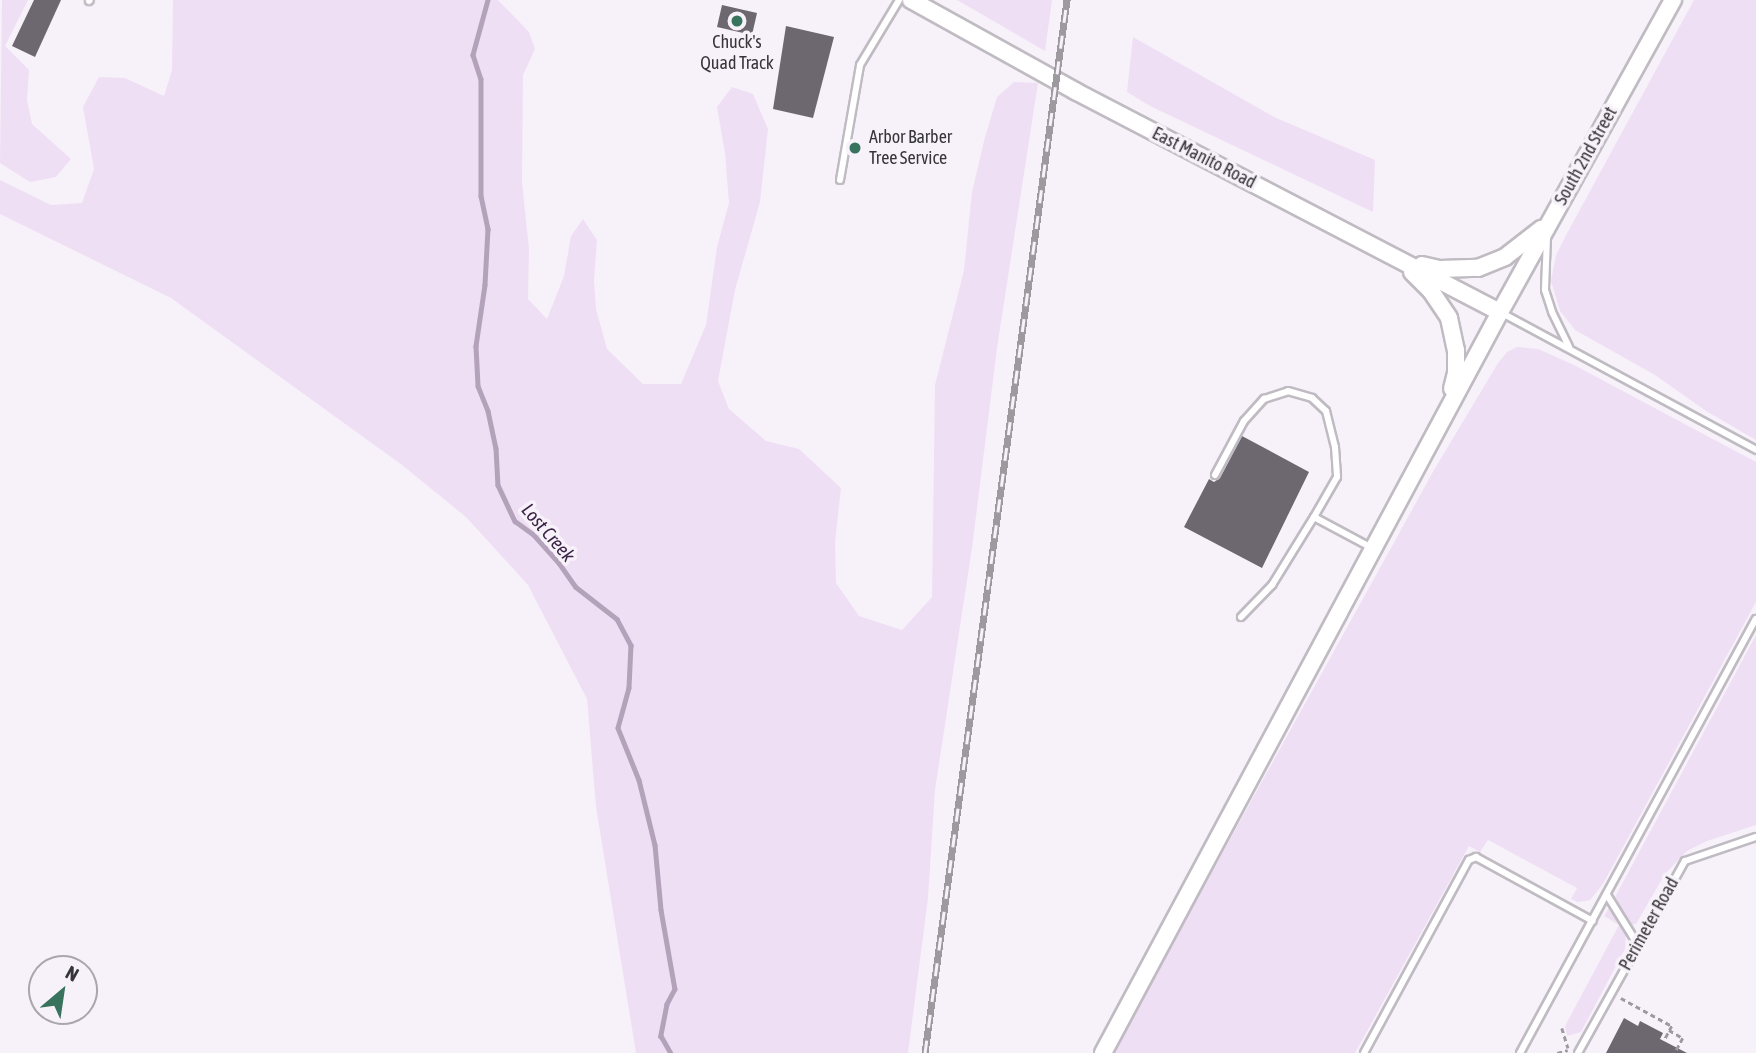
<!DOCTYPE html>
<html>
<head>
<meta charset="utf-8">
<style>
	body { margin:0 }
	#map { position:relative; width:1756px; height:1053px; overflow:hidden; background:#f7f2f9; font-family:"Asap Condensed",sans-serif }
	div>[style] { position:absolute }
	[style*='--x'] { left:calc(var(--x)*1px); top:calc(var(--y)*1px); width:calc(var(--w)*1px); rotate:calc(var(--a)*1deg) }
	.green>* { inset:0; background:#efdff5 }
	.stream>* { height:4.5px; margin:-2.25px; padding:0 2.25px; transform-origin:2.25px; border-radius:2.25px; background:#b4a2bb }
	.building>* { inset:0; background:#6d686f }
	.path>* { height:2.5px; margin-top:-1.25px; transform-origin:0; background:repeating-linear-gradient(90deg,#9d999e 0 5px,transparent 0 8.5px) }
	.roads { filter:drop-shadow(2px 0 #c0bbc2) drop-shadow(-2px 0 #c0bbc2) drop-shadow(0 2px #c0bbc2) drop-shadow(0 -2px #c0bbc2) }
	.lane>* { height:6px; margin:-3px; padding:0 3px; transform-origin:3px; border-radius:3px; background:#fff }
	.secondary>* { height:16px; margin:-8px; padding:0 8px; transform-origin:8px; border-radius:8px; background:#fff }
	.rail>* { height:7px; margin-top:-3.5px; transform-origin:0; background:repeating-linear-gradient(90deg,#f7f2f9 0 13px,#9d999e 0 26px); box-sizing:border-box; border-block:2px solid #9d999e }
	.dots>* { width:19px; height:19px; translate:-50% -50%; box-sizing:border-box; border:4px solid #f7f2f9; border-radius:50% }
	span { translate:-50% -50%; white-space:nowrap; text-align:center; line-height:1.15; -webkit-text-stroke:7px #f7f2f9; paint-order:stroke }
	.poi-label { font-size:18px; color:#373538 }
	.left { translate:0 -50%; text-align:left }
	.street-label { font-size:18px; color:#373538 }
	.water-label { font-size:19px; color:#3c2246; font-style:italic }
	.north { position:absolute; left:28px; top:955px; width:70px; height:70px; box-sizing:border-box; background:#f7f2f9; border:2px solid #aaa6ac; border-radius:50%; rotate:29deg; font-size:19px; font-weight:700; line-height:28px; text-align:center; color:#373538 }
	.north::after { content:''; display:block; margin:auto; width:24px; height:32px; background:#38735d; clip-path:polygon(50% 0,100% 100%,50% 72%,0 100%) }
</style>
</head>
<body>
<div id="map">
	<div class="green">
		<div style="clip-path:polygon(2px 0,28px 0,5px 46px,29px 70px,27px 100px,32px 124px,71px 159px,56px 177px,30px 182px,0 163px)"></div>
		<div style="clip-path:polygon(173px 0,498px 0,529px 32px,535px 49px,523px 75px,522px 182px,529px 249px,528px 299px,547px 319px,564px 276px,571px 236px,583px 219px,597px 240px,594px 280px,596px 309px,607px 349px,643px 384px,681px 384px,706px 325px,717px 247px,729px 203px,725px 153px,717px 107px,732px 87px,753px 94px,768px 129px,760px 202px,735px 290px,718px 381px,729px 409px,766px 441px,799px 449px,841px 488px,835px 543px,836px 583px,859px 616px,902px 630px,932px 597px,935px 385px,964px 270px,972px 192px,985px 137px,997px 97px,1014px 82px,1038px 83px,997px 348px,972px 548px,935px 790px,928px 898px,908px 1053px,636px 1053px,596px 807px,587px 699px,528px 585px,466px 517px,402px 465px,171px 298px,0 214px,0 180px,51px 205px,82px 203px,94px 169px,83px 107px,99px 77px,125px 78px,164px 96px,172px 70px)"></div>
		<div style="clip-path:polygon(957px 0,1052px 0,1045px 51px)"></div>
		<div style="clip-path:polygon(1694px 0,1756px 0,1756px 440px,1706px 411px,1655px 375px,1575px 330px,1560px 311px,1551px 281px,1556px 255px,1565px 237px)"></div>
		<div style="clip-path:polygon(1133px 37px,1274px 117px,1375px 160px,1373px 212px,1150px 106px,1127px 92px)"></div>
		<div style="clip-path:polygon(1517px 347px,1538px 349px,1574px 365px,1756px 462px,1756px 602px,1603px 884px,1590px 900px,1578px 902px,1571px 899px,1577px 888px,1488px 840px,1480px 852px,1469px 846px,1355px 1053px,1112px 1053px,1434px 470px,1498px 363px,1507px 352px)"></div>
		<div style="clip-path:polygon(1756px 635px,1756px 825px,1707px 841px,1687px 851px,1665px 874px,1636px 924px,1631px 925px,1615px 897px)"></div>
		<div style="clip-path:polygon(1609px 908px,1626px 933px,1625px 949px,1581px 1032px,1567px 1036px,1565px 1026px,1619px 925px,1604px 916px)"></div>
	</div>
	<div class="stream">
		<div style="--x:488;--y:0;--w:57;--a:105.3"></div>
		<div style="--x:473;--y:55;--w:25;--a:72"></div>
		<div style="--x:481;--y:79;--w:117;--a:90"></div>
		<div style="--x:481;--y:196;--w:34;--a:78"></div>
		<div style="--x:488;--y:229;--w:56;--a:93.1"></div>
		<div style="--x:485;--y:285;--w:62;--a:98.4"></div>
		<div style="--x:476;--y:346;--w:40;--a:87.1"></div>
		<div style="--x:478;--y:386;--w:27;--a:68"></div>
		<div style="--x:488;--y:411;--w:38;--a:78"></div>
		<div style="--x:496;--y:448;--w:37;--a:87"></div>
		<div style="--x:498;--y:485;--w:40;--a:65"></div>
		<div style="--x:515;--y:521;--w:22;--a:36"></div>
		<div style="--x:533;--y:534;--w:39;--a:48"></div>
		<div style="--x:559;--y:563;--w:29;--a:55"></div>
		<div style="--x:576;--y:587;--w:52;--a:38"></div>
		<div style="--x:617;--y:619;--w:30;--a:62"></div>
		<div style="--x:631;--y:645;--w:43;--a:92.7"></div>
		<div style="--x:629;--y:688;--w:41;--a:105.4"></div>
		<div style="--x:618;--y:728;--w:56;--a:68"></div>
		<div style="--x:639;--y:780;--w:67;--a:76.2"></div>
		<div style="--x:655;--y:845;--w:65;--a:84.7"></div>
		<div style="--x:661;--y:910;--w:80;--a:80"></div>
		<div style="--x:675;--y:989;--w:17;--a:118"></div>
		<div style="--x:667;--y:1004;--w:33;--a:101"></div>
		<div style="--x:661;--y:1036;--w:20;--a:60"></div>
	</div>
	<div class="building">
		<div style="clip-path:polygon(34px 0,61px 0,35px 57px,12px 46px)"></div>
		<div style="clip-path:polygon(722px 5px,757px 13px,752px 35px,717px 27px)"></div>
		<div style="clip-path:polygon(786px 26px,834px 37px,813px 118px,773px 109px)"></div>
		<div style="clip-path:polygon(1242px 436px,1309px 472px,1262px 568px,1184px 527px,1209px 479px,1214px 482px,1220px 478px)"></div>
		<div style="clip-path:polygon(1624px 1018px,1638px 1026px,1640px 1021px,1663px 1033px,1660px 1039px,1687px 1053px,1606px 1053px)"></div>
	</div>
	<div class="path">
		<div style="--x:1621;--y:998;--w:58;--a:28.8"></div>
		<div style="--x:1672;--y:1026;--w:17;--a:118"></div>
		<div style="--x:1562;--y:1028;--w:21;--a:73"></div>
		<div style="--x:1669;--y:1030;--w:16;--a:30"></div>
		<div style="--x:1683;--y:1038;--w:17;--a:118"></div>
		<div style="--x:1557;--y:1053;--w:11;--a:-15"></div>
	</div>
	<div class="roads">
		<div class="lane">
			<div style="--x:89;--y:1;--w:1;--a:-45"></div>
			<div style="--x:840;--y:180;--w:117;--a:-80.1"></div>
			<div style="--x:860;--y:65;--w:76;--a:-59"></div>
			<div style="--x:1547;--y:237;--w:53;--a:92.2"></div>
			<div style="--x:1545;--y:290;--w:23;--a:72"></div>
			<div style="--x:1552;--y:312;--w:39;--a:64"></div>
			<div style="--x:1502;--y:313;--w:289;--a:28.3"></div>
			<div style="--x:1215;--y:475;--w:61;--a:-61.8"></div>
			<div style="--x:1244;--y:421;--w:30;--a:-48"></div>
			<div style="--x:1264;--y:399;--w:25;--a:-18"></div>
			<div style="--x:1288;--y:391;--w:25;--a:16"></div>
			<div style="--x:1312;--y:398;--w:19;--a:43"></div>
			<div style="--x:1326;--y:411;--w:37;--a:76"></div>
			<div style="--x:1335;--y:447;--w:30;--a:86"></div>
			<div style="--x:1337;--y:477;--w:46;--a:119.9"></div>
			<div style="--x:1314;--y:517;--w:66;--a:28.1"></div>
			<div style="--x:1241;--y:617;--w:45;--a:-45.9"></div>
			<div style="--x:1272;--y:585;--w:80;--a:-58.3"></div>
			<div style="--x:1607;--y:895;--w:59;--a:58.2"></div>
			<div style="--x:1364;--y:1053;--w:220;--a:-61.5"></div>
			<div style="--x:1469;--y:860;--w:8;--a:-23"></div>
			<div style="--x:1476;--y:857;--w:133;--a:28.7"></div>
			<div style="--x:1520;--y:1053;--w:494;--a:-61.5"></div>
			<div style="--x:1578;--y:1053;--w:220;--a:-60.9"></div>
			<div style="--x:1685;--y:861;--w:75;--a:-18.7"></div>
		</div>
		<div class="secondary">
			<div style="--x:911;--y:0;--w:188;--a:29"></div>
			<div style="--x:1075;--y:91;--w:479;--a:27.5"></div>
			<div style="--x:1422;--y:265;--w:18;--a:13"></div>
			<div style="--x:1440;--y:269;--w:38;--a:-2"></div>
			<div style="--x:1478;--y:268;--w:29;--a:-22"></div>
			<div style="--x:1505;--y:257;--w:46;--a:-37.9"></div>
			<div style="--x:1412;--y:272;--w:27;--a:45"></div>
			<div style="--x:1431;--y:291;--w:32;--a:56"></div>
			<div style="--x:1449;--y:318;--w:33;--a:78"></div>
			<div style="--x:1456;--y:350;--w:23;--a:90"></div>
			<div style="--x:1456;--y:373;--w:16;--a:104"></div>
			<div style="--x:1103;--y:1053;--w:841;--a:-61.82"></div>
			<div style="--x:1500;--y:312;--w:357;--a:-61"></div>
		</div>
	</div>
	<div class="rail">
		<div style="--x:925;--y:1053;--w:1063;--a:-82.32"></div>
	</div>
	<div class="dots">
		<div style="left:737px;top:21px;background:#38735d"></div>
		<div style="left:855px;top:148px;background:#38735d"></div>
	</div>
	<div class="poi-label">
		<span style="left:737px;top:53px">Chuck's<br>Quad Track</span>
		<span class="left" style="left:869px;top:148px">Arbor Barber<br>Tree Service</span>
	</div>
	<div class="street-label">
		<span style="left:1586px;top:156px;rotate:-61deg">South 2nd Street</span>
		<span style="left:1204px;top:158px;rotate:27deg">East Manito Road</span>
		<span style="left:1649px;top:924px;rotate:-61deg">Perimeter Road</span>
	</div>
	<div class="water-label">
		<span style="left:548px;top:533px;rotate:49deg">Lost Creek</span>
	</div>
	<div class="north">N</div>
</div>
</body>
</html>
